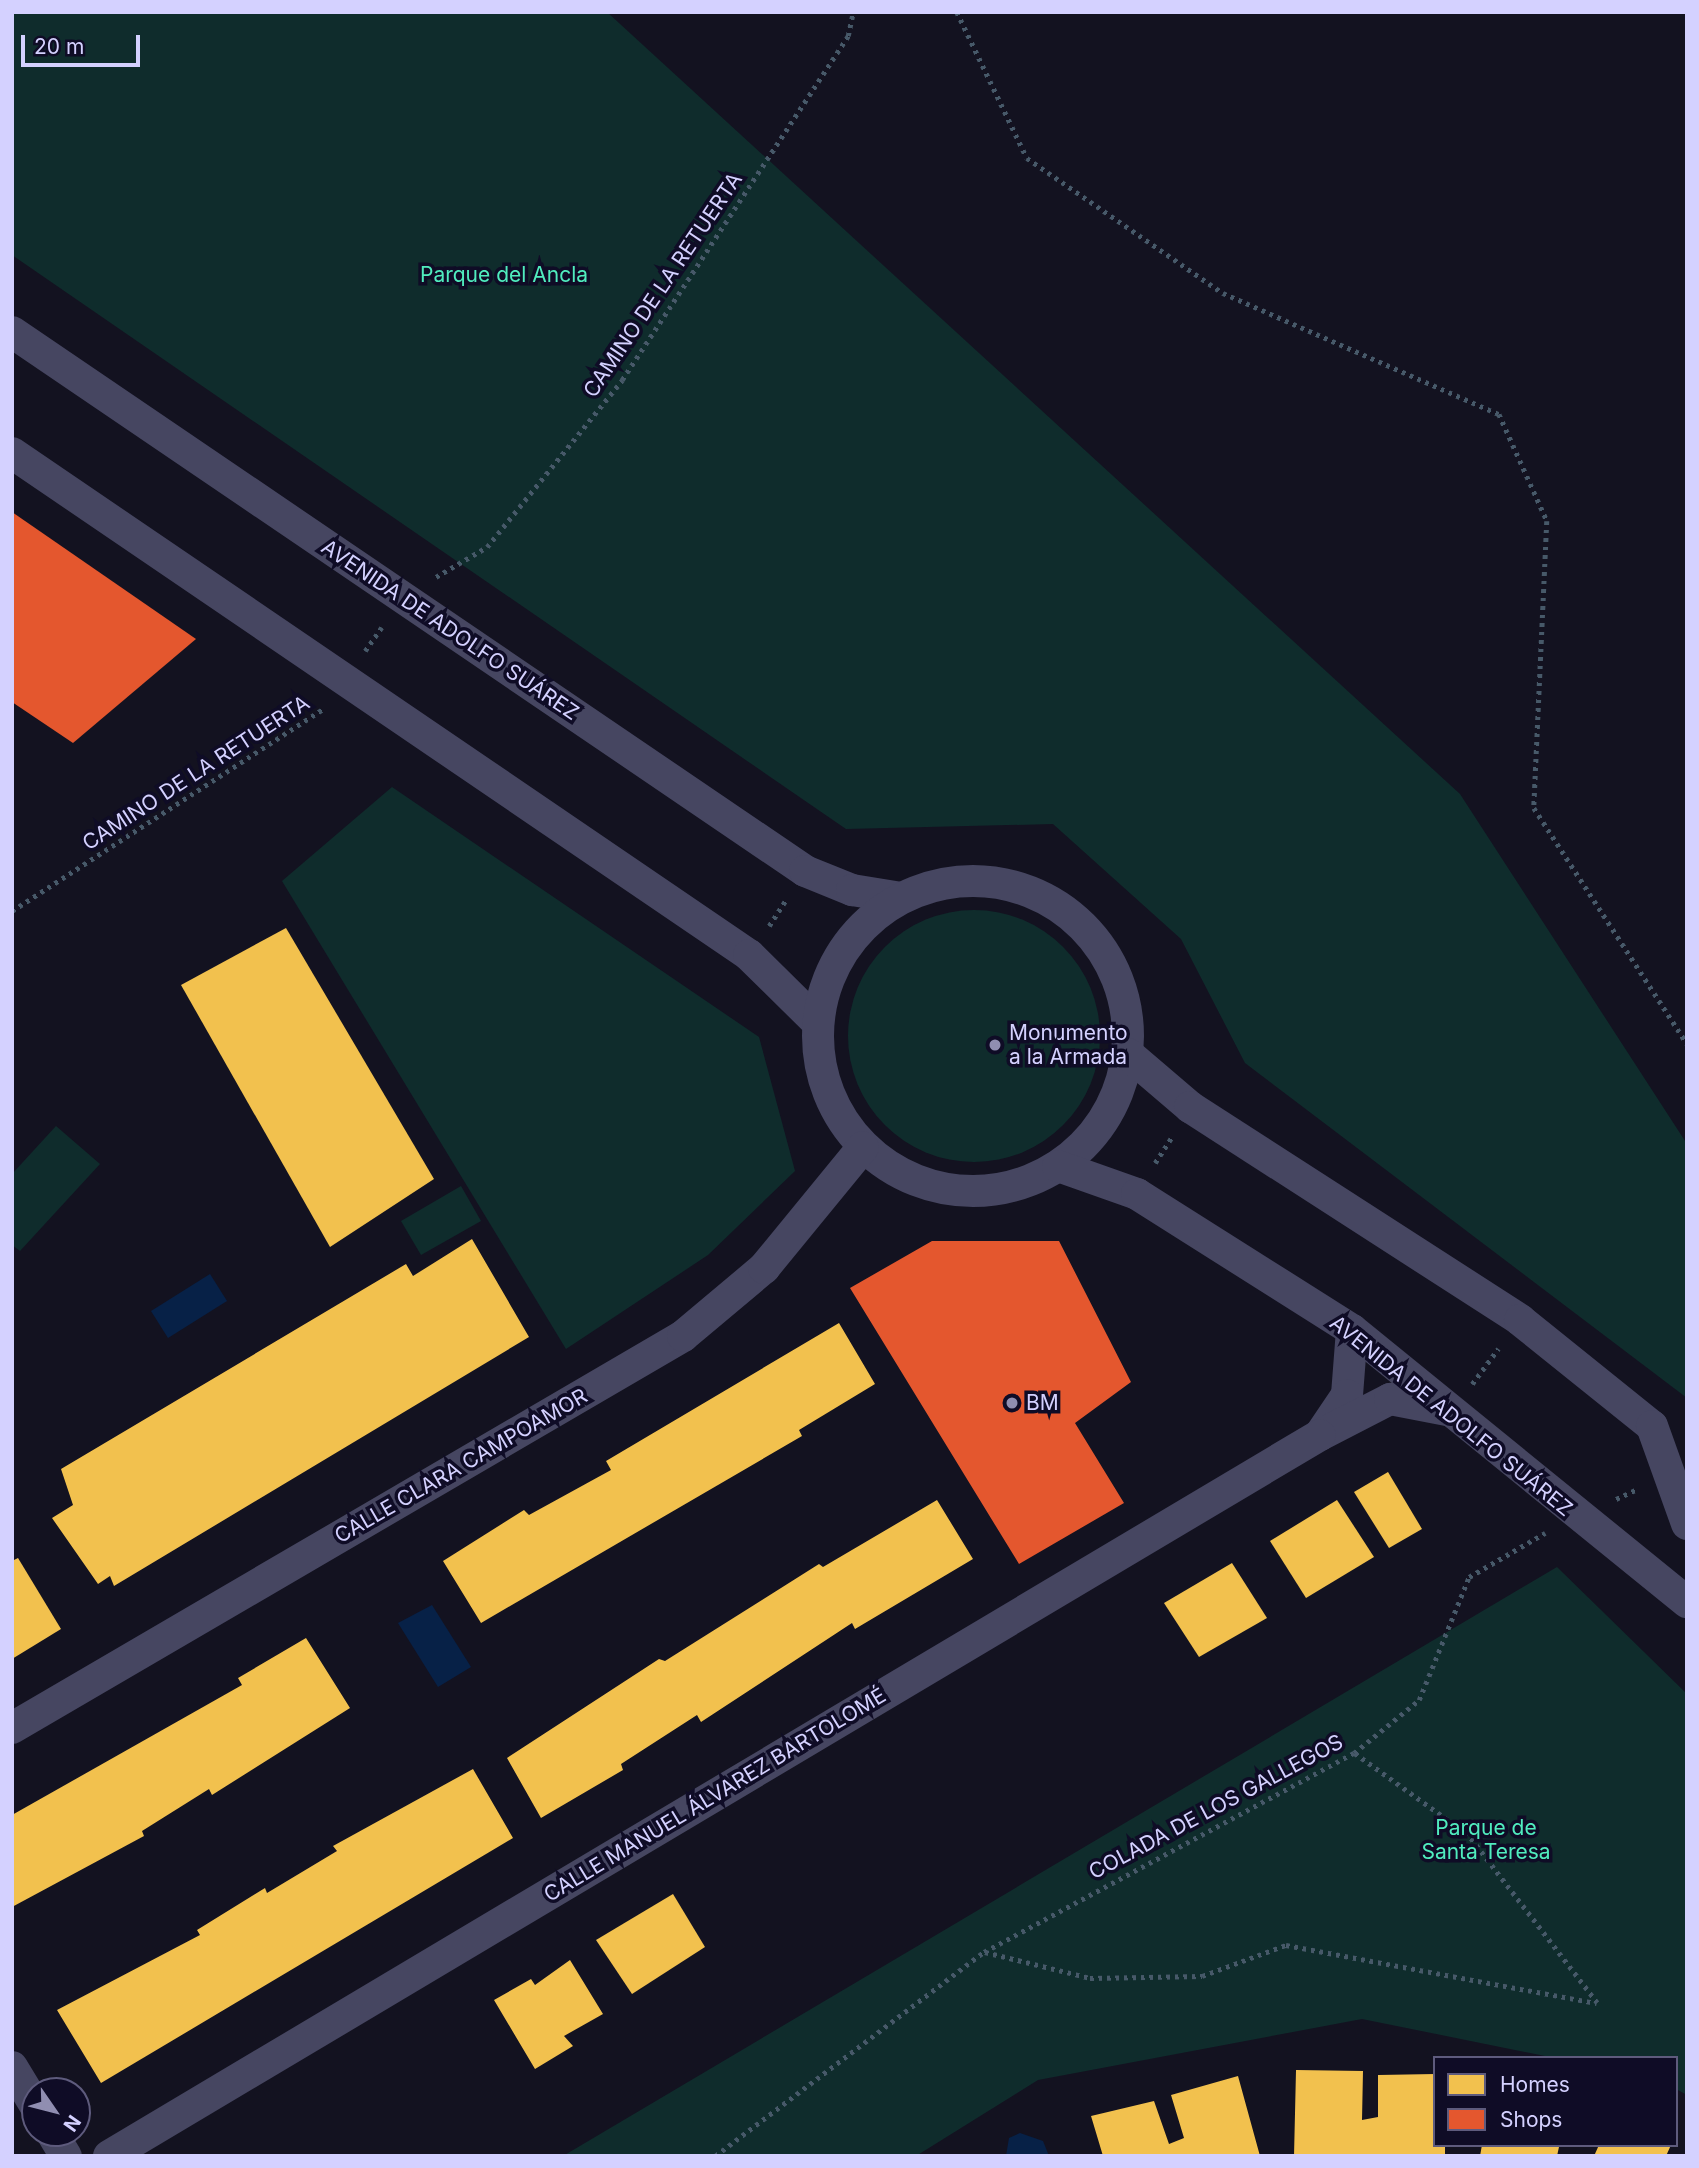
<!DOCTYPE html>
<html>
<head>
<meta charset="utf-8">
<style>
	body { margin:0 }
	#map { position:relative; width:1699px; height:2168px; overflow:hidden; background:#131220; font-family:Inter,sans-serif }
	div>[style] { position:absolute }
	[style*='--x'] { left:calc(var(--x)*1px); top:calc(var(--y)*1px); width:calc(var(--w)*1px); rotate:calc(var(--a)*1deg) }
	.green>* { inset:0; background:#0f2c2c }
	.round { border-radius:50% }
	.water>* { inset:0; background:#072147 }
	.homes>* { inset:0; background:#f2c14e }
	.shops>* { inset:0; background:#e4572e }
	.path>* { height:4.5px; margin-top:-2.25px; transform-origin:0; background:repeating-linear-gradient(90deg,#475969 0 3.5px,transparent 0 8.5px) }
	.street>* { height:32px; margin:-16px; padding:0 16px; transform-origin:16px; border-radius:16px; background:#464661 }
	.street>.ring { margin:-16px; padding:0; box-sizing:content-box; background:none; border:32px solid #464661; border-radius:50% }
	.dots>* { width:19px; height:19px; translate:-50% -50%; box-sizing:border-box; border:4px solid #0f0c26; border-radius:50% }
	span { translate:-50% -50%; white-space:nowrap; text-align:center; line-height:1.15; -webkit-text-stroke:7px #0f0c26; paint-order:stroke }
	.park-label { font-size:21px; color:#50ecbe }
	.street-label { font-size:21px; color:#d4d1ff }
	.poi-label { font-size:21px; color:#d4d1ff }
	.left { translate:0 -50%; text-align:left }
	.frame { position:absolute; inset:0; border:14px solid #d4d1ff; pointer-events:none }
	.legend { position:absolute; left:1433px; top:2056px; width:245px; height:91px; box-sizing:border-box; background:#0f0c26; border:2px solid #5e5b7d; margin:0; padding:9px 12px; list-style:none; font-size:21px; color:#d4d1ff }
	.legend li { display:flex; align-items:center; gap:14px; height:35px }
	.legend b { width:35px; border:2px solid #5e5b7d }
	.north { position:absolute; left:21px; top:2077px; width:70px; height:70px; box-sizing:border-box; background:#0f0c26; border:2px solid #5e5b7d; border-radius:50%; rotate:125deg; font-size:19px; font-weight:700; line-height:28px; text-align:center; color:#d4d1ff }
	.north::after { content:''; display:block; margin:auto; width:24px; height:32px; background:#908eb1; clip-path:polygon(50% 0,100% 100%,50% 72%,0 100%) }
	.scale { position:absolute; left:21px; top:35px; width:119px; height:32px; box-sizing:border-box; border:4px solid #d4d1ff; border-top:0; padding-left:9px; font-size:21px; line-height:24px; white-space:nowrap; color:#d4d1ff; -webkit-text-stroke:5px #0f0c26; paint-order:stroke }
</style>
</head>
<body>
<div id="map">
	<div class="green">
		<div style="clip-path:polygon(12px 12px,607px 12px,1460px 794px,1687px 1144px,1687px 1398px,1245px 1063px,1181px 939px,1053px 824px,846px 829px,12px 255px)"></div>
		<div style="clip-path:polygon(392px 787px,759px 1037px,795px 1171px,708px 1255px,566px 1349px,282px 881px)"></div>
		<div class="round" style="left:848px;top:910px;width:252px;height:252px"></div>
		<div style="clip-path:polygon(56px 1126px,100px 1164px,20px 1251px,12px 1245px,12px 1174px)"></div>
		<div style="clip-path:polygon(461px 1186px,481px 1221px,421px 1255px,401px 1221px)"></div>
		<div style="clip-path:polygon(1557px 1567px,1687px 1694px,1687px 2095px,1676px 2089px,1676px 2058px,1555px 2058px,1362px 2019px,1038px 2080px,916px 2156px,563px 2156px)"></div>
	</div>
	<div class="water">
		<div style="clip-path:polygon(210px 1274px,227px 1301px,168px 1338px,151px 1311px)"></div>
		<div style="clip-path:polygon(432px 1605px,471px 1667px,438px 1687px,398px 1623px)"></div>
		<div style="clip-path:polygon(1020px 2133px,1043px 2141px,1049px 2156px,1006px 2156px,1009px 2138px)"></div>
	</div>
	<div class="homes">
		<div style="clip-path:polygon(286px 928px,434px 1179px,330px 1247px,181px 985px)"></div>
		<div style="clip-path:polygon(472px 1239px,529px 1337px,114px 1586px,110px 1576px,98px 1584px,52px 1518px,73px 1505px,61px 1469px,406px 1264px,413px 1276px)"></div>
		<div style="clip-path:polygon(839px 1323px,875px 1384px,799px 1430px,802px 1436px,481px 1623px,443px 1561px,524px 1510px,529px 1515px,611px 1470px,606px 1461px)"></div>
		<div style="clip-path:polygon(1388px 1472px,1422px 1529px,1389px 1548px,1354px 1492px)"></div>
		<div style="clip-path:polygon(937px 1500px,973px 1559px,855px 1629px,852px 1623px,701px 1722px,697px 1715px,621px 1764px,623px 1770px,541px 1818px,507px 1758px,659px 1659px,665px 1661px,819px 1564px,823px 1567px)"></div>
		<div style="clip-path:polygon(1337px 1500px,1374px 1557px,1306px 1598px,1270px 1541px)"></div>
		<div style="clip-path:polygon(18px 1558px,61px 1629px,12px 1659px,12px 1561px)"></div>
		<div style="clip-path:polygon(1232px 1563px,1267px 1618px,1199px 1657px,1164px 1603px)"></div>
		<div style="clip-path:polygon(306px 1638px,350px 1708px,212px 1795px,209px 1789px,142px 1831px,144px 1836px,12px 1907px,12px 1815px,242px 1685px,238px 1678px)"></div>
		<div style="clip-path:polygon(473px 1769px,513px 1838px,101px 2083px,57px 2010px,200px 1935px,197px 1930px,265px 1888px,267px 1893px,337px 1851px,333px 1846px)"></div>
		<div style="clip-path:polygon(673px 1894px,705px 1947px,632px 1994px,596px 1940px)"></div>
		<div style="clip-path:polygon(570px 1960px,603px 2014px,564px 2036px,573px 2046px,535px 2069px,494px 2000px,531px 1979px,535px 1985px)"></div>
		<div style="clip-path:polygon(1296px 2070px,1363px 2071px,1362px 2120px,1378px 2117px,1378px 2075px,1435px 2074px,1435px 2145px,1445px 2145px,1445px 2156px,1294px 2156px)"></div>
		<div style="clip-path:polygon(1238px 2076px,1260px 2156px,1103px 2156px,1091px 2116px,1154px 2101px,1169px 2144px,1184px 2138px,1171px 2095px)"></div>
		<div style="clip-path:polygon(1482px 2145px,1552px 2145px,1559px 2147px,1557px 2156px,1480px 2156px)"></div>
		<div style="clip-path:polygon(1599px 2145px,1671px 2145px,1666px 2156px,1594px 2156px)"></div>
	</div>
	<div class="shops">
		<div style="clip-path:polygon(12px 512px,196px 639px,73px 743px,12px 702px)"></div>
		<div style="clip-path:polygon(932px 1241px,1059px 1241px,1131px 1382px,1075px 1423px,1124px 1503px,1019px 1564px,850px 1288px)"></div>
	</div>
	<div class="path">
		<div style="--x:957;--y:12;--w:162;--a:64.4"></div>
		<div style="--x:1027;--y:158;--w:238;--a:34.6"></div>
		<div style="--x:1223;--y:293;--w:301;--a:23.7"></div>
		<div style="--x:1499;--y:414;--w:117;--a:65.8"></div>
		<div style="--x:1547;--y:521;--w:287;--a:92.6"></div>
		<div style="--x:1534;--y:808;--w:281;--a:57"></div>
		<div style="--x:436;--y:577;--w:59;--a:-30.5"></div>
		<div style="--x:487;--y:547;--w:215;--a:-51"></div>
		<div style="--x:622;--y:380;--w:412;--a:-56.7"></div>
		<div style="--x:848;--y:36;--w:25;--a:-78"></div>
		<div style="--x:365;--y:651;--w:29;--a:-55"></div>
		<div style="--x:12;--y:911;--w:371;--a:-33"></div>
		<div style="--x:769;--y:926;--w:30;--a:-57"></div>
		<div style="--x:1155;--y:1163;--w:30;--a:-57"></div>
		<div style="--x:1472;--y:1384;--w:44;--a:-53.4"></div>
		<div style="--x:1616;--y:1499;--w:23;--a:-25"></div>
		<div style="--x:985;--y:1952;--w:108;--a:13.9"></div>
		<div style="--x:1090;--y:1978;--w:112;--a:-1"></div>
		<div style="--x:1202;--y:1976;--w:90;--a:-20.3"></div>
		<div style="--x:1286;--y:1945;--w:316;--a:10.6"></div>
		<div style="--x:1597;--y:2003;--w:212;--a:-127.5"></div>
		<div style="--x:1468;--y:1835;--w:140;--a:-144.3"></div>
		<div style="--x:715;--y:2156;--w:338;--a:-37.2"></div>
		<div style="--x:984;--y:1952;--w:420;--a:-28.3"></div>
		<div style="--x:1354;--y:1753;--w:84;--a:-39.2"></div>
		<div style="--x:1419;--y:1700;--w:133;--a:-67.9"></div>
		<div style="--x:1469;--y:1577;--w:88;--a:-30.1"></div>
	</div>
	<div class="street">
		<div style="--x:12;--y:332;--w:959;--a:34.2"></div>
		<div style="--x:805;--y:871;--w:51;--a:22"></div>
		<div style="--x:852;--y:890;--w:50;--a:9.3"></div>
		<div style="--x:12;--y:453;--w:892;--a:34.26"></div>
		<div style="--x:749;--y:955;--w:97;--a:44.6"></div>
		<div class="ring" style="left:818px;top:881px;width:278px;height:278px"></div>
		<div style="--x:1128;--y:1054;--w:82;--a:40.5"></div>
		<div style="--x:1190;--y:1107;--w:393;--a:32.8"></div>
		<div style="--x:1520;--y:1320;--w:169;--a:38.8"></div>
		<div style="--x:1652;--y:1426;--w:104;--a:70.3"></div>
		<div style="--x:1058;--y:1166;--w:84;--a:19.5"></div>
		<div style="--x:1137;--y:1194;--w:254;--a:32.3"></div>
		<div style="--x:1352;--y:1330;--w:432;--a:39.1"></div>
		<div style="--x:1352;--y:1330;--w:65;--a:94.4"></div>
		<div style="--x:1347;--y:1395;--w:48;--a:124"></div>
		<div style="--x:1320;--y:1435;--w:79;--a:-27.2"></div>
		<div style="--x:1390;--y:1399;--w:58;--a:10.9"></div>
		<div style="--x:12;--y:1728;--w:777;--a:-30.29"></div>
		<div style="--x:683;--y:1336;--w:106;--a:-40"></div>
		<div style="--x:764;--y:1268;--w:156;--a:-50.7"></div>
		<div style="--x:12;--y:2067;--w:44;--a:58.8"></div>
		<div style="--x:52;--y:2133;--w:27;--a:59"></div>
		<div style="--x:109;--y:2156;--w:1409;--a:-30.77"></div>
	</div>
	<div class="dots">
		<div style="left:995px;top:1045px;background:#908eb1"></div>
		<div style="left:1012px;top:1403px;background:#908eb1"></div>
	</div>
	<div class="park-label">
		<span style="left:504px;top:275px">Parque del Ancla</span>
		<span style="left:1486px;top:1840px">Parque de<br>Santa Teresa</span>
	</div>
	<div class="street-label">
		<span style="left:663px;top:285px;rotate:-56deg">CAMINO DE LA RETUERTA</span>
		<span style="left:450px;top:630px;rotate:34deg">AVENIDA DE ADOLFO SUÁREZ</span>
		<span style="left:196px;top:773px;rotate:-33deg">CAMINO DE LA RETUERTA</span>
		<span style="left:1451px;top:1416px;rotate:39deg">AVENIDA DE ADOLFO SUÁREZ</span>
		<span style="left:461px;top:1466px;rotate:-30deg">CALLE CLARA CAMPOAMOR</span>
		<span style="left:715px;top:1795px;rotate:-31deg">CALLE MANUEL ÁLVAREZ BARTOLOMÉ</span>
		<span style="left:1216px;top:1807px;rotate:-28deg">COLADA DE LOS GALLEGOS</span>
	</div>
	<div class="poi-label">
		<span class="left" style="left:1009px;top:1045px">Monumento<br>a la Armada</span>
		<span class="left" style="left:1026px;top:1403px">BM</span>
	</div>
	<div class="frame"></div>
	<ul class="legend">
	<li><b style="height:19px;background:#f2c14e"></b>Homes</li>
	<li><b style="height:19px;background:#e4572e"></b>Shops</li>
	</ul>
	<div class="north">N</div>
	<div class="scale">20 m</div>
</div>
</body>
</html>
